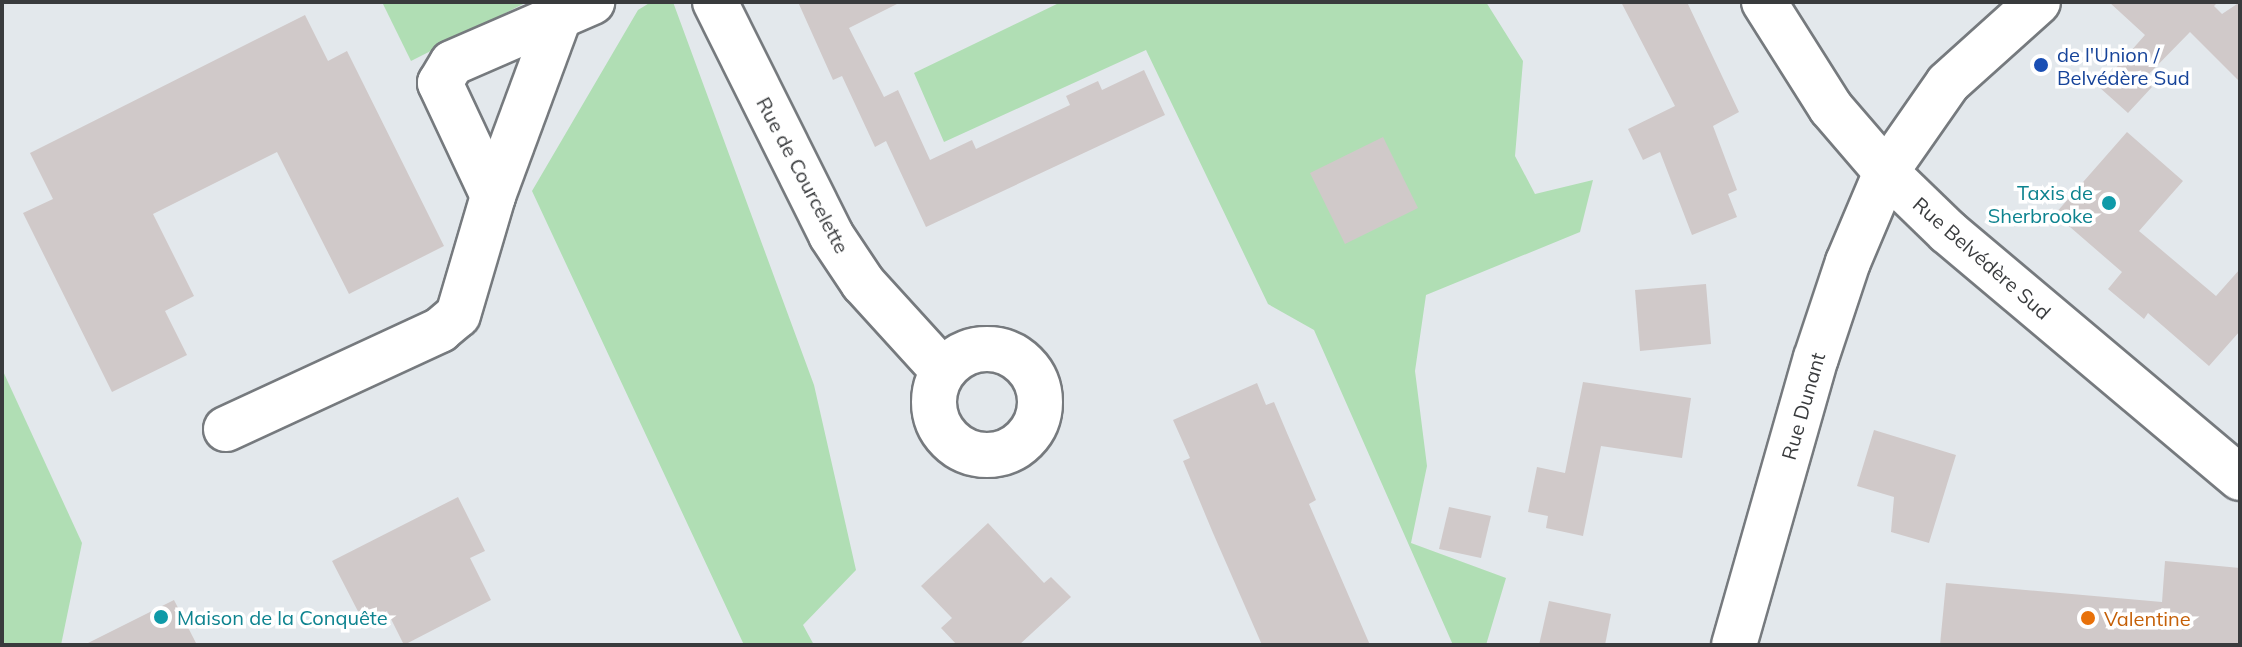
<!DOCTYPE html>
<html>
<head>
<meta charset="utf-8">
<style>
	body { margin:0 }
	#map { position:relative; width:2242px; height:647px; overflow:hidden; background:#e3e8ec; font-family:Mulish,sans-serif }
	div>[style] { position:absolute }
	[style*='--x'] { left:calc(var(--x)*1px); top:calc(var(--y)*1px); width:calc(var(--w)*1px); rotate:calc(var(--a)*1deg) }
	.green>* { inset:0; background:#b0deb4 }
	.building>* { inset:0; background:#d0c9c9 }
	.roads { filter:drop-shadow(2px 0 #767a7e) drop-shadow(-2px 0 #767a7e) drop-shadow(0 2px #767a7e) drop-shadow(0 -2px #767a7e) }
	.minor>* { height:44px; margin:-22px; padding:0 22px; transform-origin:22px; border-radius:22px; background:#fff }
	.minor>.ring { margin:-22px; padding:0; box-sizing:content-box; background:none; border:44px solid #fff; border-radius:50% }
	.dots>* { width:22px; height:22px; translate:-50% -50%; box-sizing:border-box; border:4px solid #fff; border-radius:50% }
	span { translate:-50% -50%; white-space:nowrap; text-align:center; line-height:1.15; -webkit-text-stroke:7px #fff; paint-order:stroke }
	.transit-label { font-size:20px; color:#164399 }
	.left { translate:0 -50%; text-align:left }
	.street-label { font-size:20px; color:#393b3d }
	.culture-label { font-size:20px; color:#0d838f }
	.right { translate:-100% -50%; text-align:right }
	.food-label { font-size:20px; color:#c56008 }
	.frame { position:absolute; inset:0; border:4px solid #393b3d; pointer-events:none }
</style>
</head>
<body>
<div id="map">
	<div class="green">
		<div style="clip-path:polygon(382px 2px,527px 2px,411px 61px)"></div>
		<div style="clip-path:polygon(651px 2px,673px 2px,814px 385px,856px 570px,803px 625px,814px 645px,744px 645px,532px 191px,638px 10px)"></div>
		<div style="clip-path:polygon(1061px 2px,1486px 2px,1523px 61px,1515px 156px,1535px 194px,1593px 180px,1580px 232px,1426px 295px,1415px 371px,1427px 466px,1411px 543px,1506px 578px,1486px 645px,1453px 645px,1314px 330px,1268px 304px,1146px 50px,944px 142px,914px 73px)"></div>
		<div style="clip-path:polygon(2px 369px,82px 543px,61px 645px,2px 645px)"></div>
	</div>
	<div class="building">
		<div style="clip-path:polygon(798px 2px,901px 2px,849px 28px,884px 97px,898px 90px,930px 160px,972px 140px,976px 149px,1070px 105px,1066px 96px,1098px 81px,1102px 90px,1144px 70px,1165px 115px,926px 227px,886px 141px,875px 147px,842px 76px,833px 80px)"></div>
		<div style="clip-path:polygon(1621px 2px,1687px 2px,1739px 112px,1713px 126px,1737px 190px,1728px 194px,1737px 217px,1692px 235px,1660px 152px,1643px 160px,1628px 129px,1675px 106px)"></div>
		<div style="clip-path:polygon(2109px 2px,2218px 2px,2214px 6px,2222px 14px,2240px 2px,2240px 82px,2190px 32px,2143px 80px,2152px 87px,2128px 113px,2099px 87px,2145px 35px)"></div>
		<div style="clip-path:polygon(305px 15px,328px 61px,347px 51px,444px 246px,349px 294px,277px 152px,153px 214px,194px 296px,165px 311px,187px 355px,112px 392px,23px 213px,53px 199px,30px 153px)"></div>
		<div style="clip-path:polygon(2127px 132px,2183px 181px,2139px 231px,2216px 296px,2240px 269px,2240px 331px,2209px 366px,2148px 313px,2144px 319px,2108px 289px,2122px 272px,2055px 214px)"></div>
		<div style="clip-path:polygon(1383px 137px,1418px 208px,1345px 244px,1310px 173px)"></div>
		<div style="clip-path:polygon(1706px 284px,1711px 344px,1640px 351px,1635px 290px)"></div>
		<div style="clip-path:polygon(1583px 382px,1691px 398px,1682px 458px,1601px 446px,1583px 536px,1546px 528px,1548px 516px,1528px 512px,1537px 467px,1565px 473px)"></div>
		<div style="clip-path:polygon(1257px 383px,1266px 405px,1274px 402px,1287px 433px,1316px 500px,1309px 504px,1370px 645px,1262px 645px,1213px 533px,1183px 461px,1190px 458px,1173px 420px)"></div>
		<div style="clip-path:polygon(1874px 430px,1956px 455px,1929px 543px,1891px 532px,1894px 497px,1857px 486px)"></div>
		<div style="clip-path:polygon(458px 497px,485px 551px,470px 558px,491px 600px,404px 645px,387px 611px,364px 623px,332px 561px)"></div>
		<div style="clip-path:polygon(1449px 507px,1491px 516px,1481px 558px,1439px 549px)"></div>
		<div style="clip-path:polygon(988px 523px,1044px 583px,1051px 577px,1071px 597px,1019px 645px,957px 645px,941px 628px,952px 618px,921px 586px)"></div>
		<div style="clip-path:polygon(2165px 561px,2240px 568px,2240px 645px,1940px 645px,1946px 583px,2162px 602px)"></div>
		<div style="clip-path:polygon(174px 600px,197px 645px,84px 645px)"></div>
		<div style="clip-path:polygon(1549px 601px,1611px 614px,1605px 645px,1539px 645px)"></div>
	</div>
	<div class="roads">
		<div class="minor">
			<div style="--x:715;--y:2;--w:260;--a:63.5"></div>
			<div style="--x:831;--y:235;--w:58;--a:56.3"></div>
			<div style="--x:863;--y:283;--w:119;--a:47.7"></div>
			<div style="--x:1764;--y:2;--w:125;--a:57.7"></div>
			<div style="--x:1831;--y:108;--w:84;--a:49.3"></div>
			<div style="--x:1886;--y:172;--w:86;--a:44.1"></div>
			<div style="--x:1948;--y:232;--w:382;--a:40.1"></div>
			<div style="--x:493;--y:196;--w:125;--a:-115.1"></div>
			<div style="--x:440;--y:83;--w:23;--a:-59"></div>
			<div style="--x:452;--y:63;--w:153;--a:-23.5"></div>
			<div class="ring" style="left:934px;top:349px;width:62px;height:62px"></div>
			<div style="--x:226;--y:429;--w:236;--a:-24.8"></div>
			<div style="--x:440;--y:330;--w:23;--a:-40"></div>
			<div style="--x:458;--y:315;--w:124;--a:-73.6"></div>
			<div style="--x:493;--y:196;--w:193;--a:-69.7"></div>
			<div style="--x:1734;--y:645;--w:298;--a:-74.1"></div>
			<div style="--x:1816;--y:358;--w:101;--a:-71.6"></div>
			<div style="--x:1848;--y:262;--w:98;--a:-67.1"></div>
			<div style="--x:1886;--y:172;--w:108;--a:-55.1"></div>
			<div style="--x:1948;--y:83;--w:121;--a:-42"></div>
		</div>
	</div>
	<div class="dots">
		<div style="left:2041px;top:65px;background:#1a4fb4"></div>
		<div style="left:2109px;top:203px;background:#0f9aa8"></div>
		<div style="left:161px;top:617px;background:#0f9aa8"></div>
		<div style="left:2088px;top:618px;background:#e8710a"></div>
	</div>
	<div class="transit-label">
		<span class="left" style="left:2057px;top:66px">de l'Union /<br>Belvédère Sud</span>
	</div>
	<div class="street-label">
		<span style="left:803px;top:175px;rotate:62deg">Rue de Courcelette</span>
		<span style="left:1982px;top:258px;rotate:41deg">Rue Belvédère Sud</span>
		<span style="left:1803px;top:406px;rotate:-74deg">Rue Dunant</span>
	</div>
	<div class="culture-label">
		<span class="right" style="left:2093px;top:204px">Taxis de<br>Sherbrooke</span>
		<span class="left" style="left:177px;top:617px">Maison de la Conquête</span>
	</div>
	<div class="food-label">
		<span class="left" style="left:2104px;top:618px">Valentine</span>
	</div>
	<div class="frame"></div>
</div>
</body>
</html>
